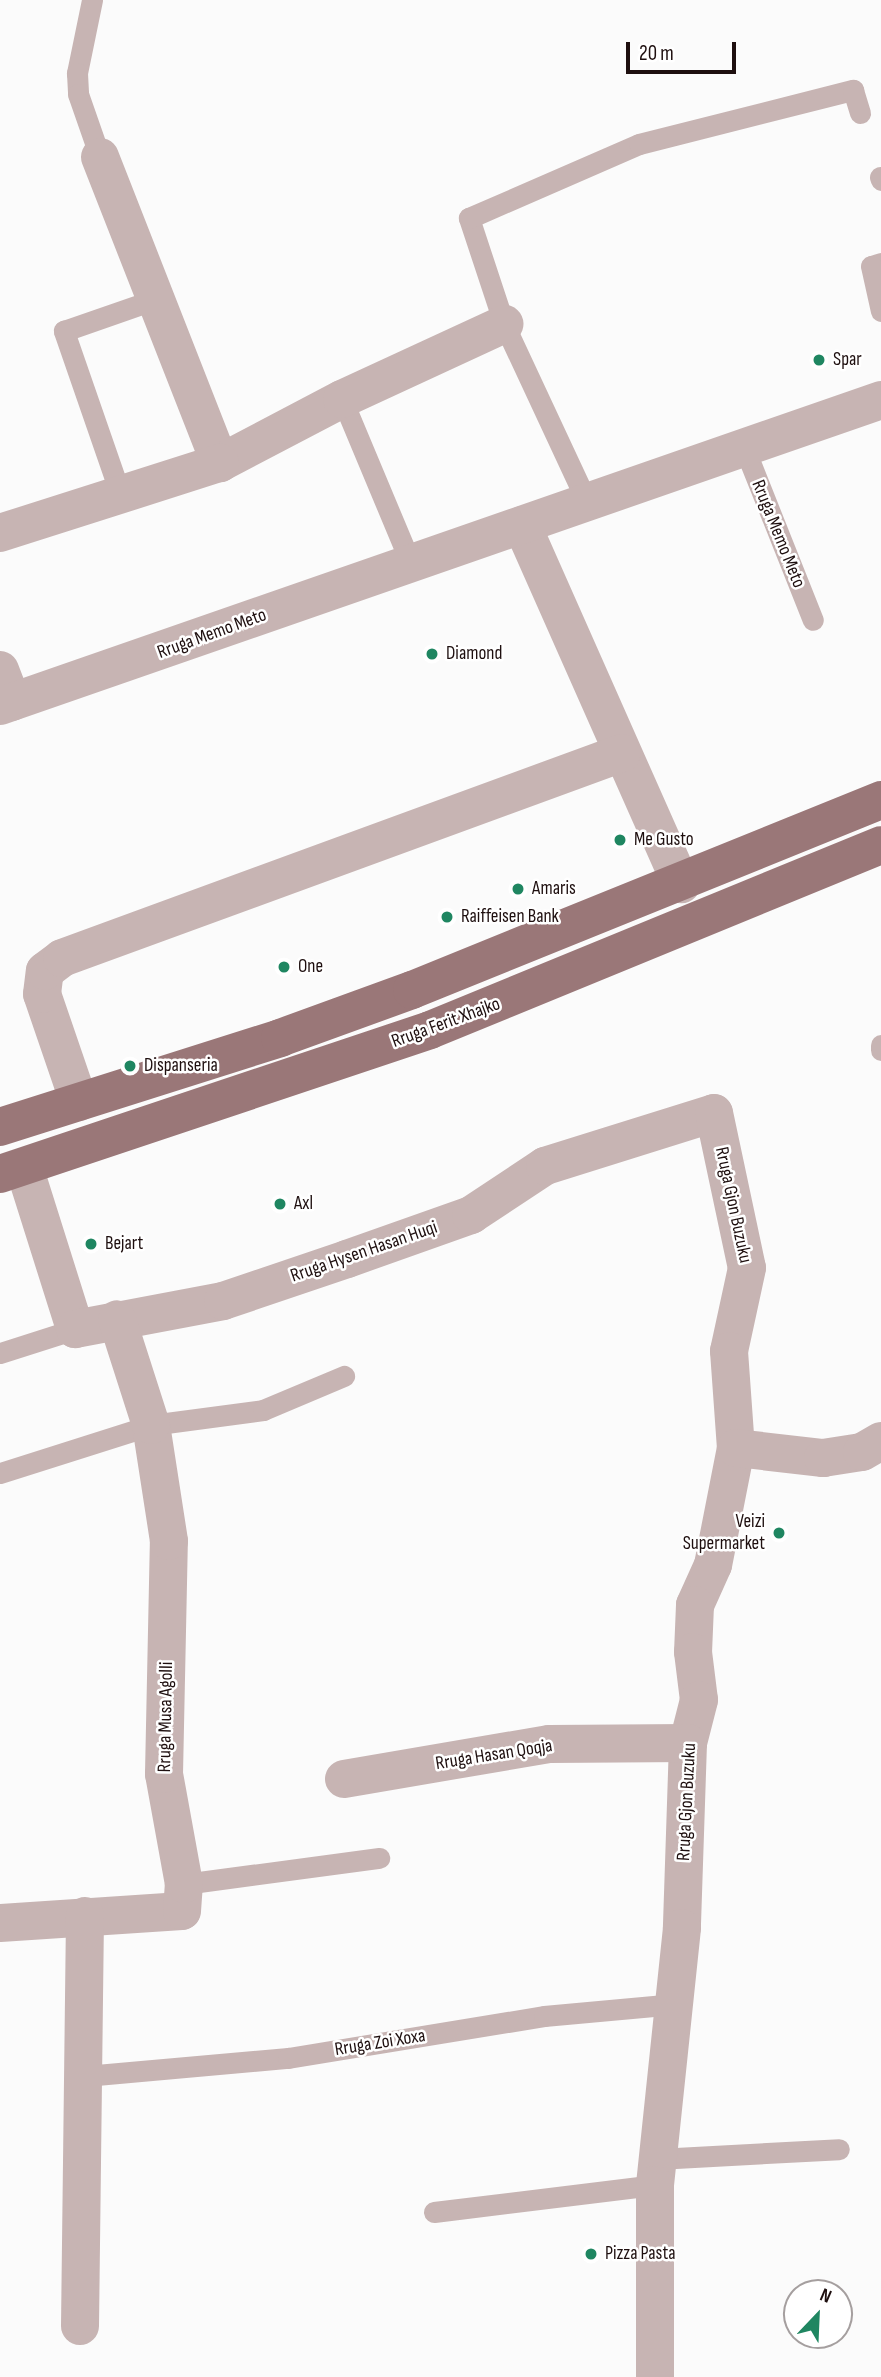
<!DOCTYPE html>
<html>
<head>
<meta charset="utf-8">
<style>
	body { margin:0 }
	#map { position:relative; width:881px; height:2377px; overflow:hidden; background:#fbfbfb; font-family:"Sofia Sans Condensed",sans-serif }
	div>[style] { position:absolute }
	[style*='--x'] { left:calc(var(--x)*1px); top:calc(var(--y)*1px); width:calc(var(--w)*1px); rotate:calc(var(--a)*1deg) }
	.lane>* { height:21px; margin:-10.5px; padding:0 10.5px; transform-origin:10.5px; border-radius:10.5px; background:#c7b4b3 }
	.street>* { height:38px; margin:-19px; padding:0 19px; transform-origin:19px; border-radius:19px; background:#c7b4b3 }
	.primary>* { height:38px; margin:-19px; padding:0 19px; transform-origin:19px; border-radius:19px; background:#9a7778 }
	.dots>* { width:19px; height:19px; translate:-50% -50%; box-sizing:border-box; border:4px solid #fff; border-radius:50% }
	span { translate:-50% -50%; white-space:nowrap; text-align:center; line-height:1.15; -webkit-text-stroke:5px #fff; paint-order:stroke }
	.poi-label { font-size:19px; color:#1e0f0f }
	.left { translate:0 -50%; text-align:left }
	.right { translate:-100% -50%; text-align:right }
	.street-label { font-size:19px; color:#1e0f0f }
	.north { position:absolute; left:783px; top:2279px; width:70px; height:70px; box-sizing:border-box; background:#fff; border:2px solid #a59f9f; border-radius:50%; rotate:23deg; font-size:19px; font-weight:700; line-height:28px; text-align:center; color:#1e0f0f }
	.north::after { content:''; display:block; margin:auto; width:24px; height:32px; background:#1f8661; clip-path:polygon(50% 0,100% 100%,50% 72%,0 100%) }
	.scale { position:absolute; left:626px; top:42px; width:110px; height:32px; box-sizing:border-box; border:4px solid #1e0f0f; border-top:0; padding-left:9px; font-size:21px; line-height:24px; white-space:nowrap; color:#1e0f0f; -webkit-text-stroke:5px #fff; paint-order:stroke }
</style>
</head>
<body>
<div id="map">
	<div class="lane">
		<div style="--x:92;--y:0;--w:75;--a:101.6"></div>
		<div style="--x:77;--y:73;--w:21;--a:87"></div>
		<div style="--x:78;--y:94;--w:67;--a:70.8"></div>
		<div style="--x:880;--y:177;--w:3;--a:72"></div>
		<div style="--x:881;--y:263;--w:10;--a:163"></div>
		<div style="--x:871;--y:266;--w:46;--a:77.5"></div>
		<div style="--x:342;--y:399;--w:179;--a:67.3"></div>
		<div style="--x:744;--y:447;--w:186;--a:68.3"></div>
		<div style="--x:121;--y:496;--w:175;--a:-109.1"></div>
		<div style="--x:64;--y:331;--w:97;--a:-19.2"></div>
		<div style="--x:587;--y:502;--w:196;--a:-115"></div>
		<div style="--x:504;--y:324;--w:112;--a:-108.3"></div>
		<div style="--x:469;--y:218;--w:185;--a:-23.5"></div>
		<div style="--x:639;--y:144;--w:221;--a:-14.2"></div>
		<div style="--x:853;--y:90;--w:24;--a:73"></div>
		<div style="--x:881;--y:1045;--w:5;--a:90"></div>
		<div style="--x:0;--y:1353;--w:79;--a:-17.7"></div>
		<div style="--x:0;--y:1473;--w:158;--a:-17.6"></div>
		<div style="--x:151;--y:1425;--w:113;--a:-7.6"></div>
		<div style="--x:263;--y:1410;--w:88;--a:-22.8"></div>
		<div style="--x:184;--y:1884;--w:197;--a:-7.6"></div>
		<div style="--x:85;--y:2076;--w:204;--a:-5.1"></div>
		<div style="--x:288;--y:2058;--w:259;--a:-9.3"></div>
		<div style="--x:544;--y:2016;--w:132;--a:-5.2"></div>
		<div style="--x:657;--y:2159;--w:182;--a:-3.1"></div>
		<div style="--x:434;--y:2212;--w:223;--a:-7"></div>
	</div>
	<div class="street">
		<div style="--x:100;--y:157;--w:329;--a:68.6"></div>
		<div style="--x:220;--y:463;--w:138;--a:-27.7"></div>
		<div style="--x:342;--y:399;--w:179;--a:-24.8"></div>
		<div style="--x:522;--y:525;--w:393;--a:66.1"></div>
		<div style="--x:0;--y:533;--w:231;--a:-17.7"></div>
		<div style="--x:0;--y:670;--w:34;--a:69"></div>
		<div style="--x:0;--y:706;--w:933;--a:-19.15"></div>
		<div style="--x:79;--y:1102;--w:114;--a:-108.9"></div>
		<div style="--x:42;--y:994;--w:23;--a:-83"></div>
		<div style="--x:45;--y:971;--w:21;--a:-37"></div>
		<div style="--x:62;--y:958;--w:596;--a:-20.11"></div>
		<div style="--x:24;--y:1167;--w:170;--a:72.5"></div>
		<div style="--x:75;--y:1329;--w:151;--a:-10.7"></div>
		<div style="--x:223;--y:1301;--w:131;--a:-18.7"></div>
		<div style="--x:347;--y:1259;--w:132;--a:-19.5"></div>
		<div style="--x:471;--y:1215;--w:89;--a:-33.5"></div>
		<div style="--x:545;--y:1166;--w:177;--a:-17.4"></div>
		<div style="--x:714;--y:1113;--w:158;--a:78"></div>
		<div style="--x:747;--y:1268;--w:85;--a:102.2"></div>
		<div style="--x:729;--y:1351;--w:97;--a:85.9"></div>
		<div style="--x:736;--y:1448;--w:119;--a:101.1"></div>
		<div style="--x:713;--y:1565;--w:44;--a:114.2"></div>
		<div style="--x:695;--y:1605;--w:47;--a:92.4"></div>
		<div style="--x:693;--y:1652;--w:48;--a:82.9"></div>
		<div style="--x:699;--y:1700;--w:44;--a:104.3"></div>
		<div style="--x:688;--y:1743;--w:185;--a:91.9"></div>
		<div style="--x:682;--y:1928;--w:258;--a:96"></div>
		<div style="--x:655;--y:2185;--w:192;--a:90"></div>
		<div style="--x:736;--y:1448;--w:88;--a:6.6"></div>
		<div style="--x:823;--y:1458;--w:39;--a:-9"></div>
		<div style="--x:862;--y:1452;--w:22;--a:-30"></div>
		<div style="--x:344;--y:1779;--w:208;--a:-9.7"></div>
		<div style="--x:549;--y:1744;--w:139;--a:-0.4"></div>
		<div style="--x:0;--y:1923;--w:182;--a:-3.8"></div>
		<div style="--x:182;--y:1911;--w:27;--a:-86"></div>
		<div style="--x:184;--y:1884;--w:112;--a:-100.3"></div>
		<div style="--x:164;--y:1774;--w:233;--a:-88.8"></div>
		<div style="--x:169;--y:1541;--w:117;--a:-98.8"></div>
		<div style="--x:151;--y:1425;--w:111;--a:-107.8"></div>
		<div style="--x:80;--y:2326;--w:410;--a:-89.3"></div>
	</div>
	<div class="primary">
		<div style="--x:0;--y:1127;--w:294;--a:-17.6"></div>
		<div style="--x:280;--y:1038;--w:140;--a:-20"></div>
		<div style="--x:412;--y:990;--w:506;--a:-22.05"></div>
		<div style="--x:0;--y:1174;--w:453;--a:-18.5"></div>
		<div style="--x:430;--y:1030;--w:487;--a:-22.3"></div>
	</div>
	<div class="dots">
		<div style="left:819px;top:360px;background:#1f8661"></div>
		<div style="left:432px;top:654px;background:#1f8661"></div>
		<div style="left:620px;top:840px;background:#1f8661"></div>
		<div style="left:518px;top:889px;background:#1f8661"></div>
		<div style="left:447px;top:917px;background:#1f8661"></div>
		<div style="left:284px;top:967px;background:#1f8661"></div>
		<div style="left:130px;top:1066px;background:#1f8661"></div>
		<div style="left:280px;top:1204px;background:#1f8661"></div>
		<div style="left:91px;top:1244px;background:#1f8661"></div>
		<div style="left:779px;top:1533px;background:#1f8661"></div>
		<div style="left:591px;top:2254px;background:#1f8661"></div>
	</div>
	<div class="poi-label">
		<span class="left" style="left:833px;top:360px">Spar</span>
		<span class="left" style="left:446px;top:654px">Diamond</span>
		<span class="left" style="left:634px;top:840px">Me Gusto</span>
		<span class="left" style="left:532px;top:889px">Amaris</span>
		<span class="left" style="left:461px;top:917px">Raiffeisen Bank</span>
		<span class="left" style="left:298px;top:967px">One</span>
		<span class="left" style="left:144px;top:1066px">Dispanseria</span>
		<span class="left" style="left:294px;top:1204px">Axl</span>
		<span class="left" style="left:105px;top:1244px">Bejart</span>
		<span class="right" style="left:765px;top:1533px">Veizi<br>Supermarket</span>
		<span class="left" style="left:605px;top:2254px">Pizza Pasta</span>
	</div>
	<div class="street-label">
		<span style="left:778px;top:534px;rotate:68deg">Rruga Memo Meto</span>
		<span style="left:212px;top:634px;rotate:-20deg">Rruga Memo Meto</span>
		<span style="left:446px;top:1023px;rotate:-20deg">Rruga Ferit Xhajko</span>
		<span style="left:733px;top:1205px;rotate:78deg">Rruga Gjon Buzuku</span>
		<span style="left:364px;top:1252px;rotate:-19deg">Rruga Hysen Hasan Huqi</span>
		<span style="left:166px;top:1717px;rotate:-89deg">Rruga Musa Agolli</span>
		<span style="left:494px;top:1755px;rotate:-9deg">Rruga Hasan Qoqja</span>
		<span style="left:687px;top:1802px;rotate:-87deg">Rruga Gjon Buzuku</span>
		<span style="left:380px;top:2043px;rotate:-9deg">Rruga Zoi Xoxa</span>
	</div>
	<div class="north">N</div>
	<div class="scale">20 m</div>
</div>
</body>
</html>
